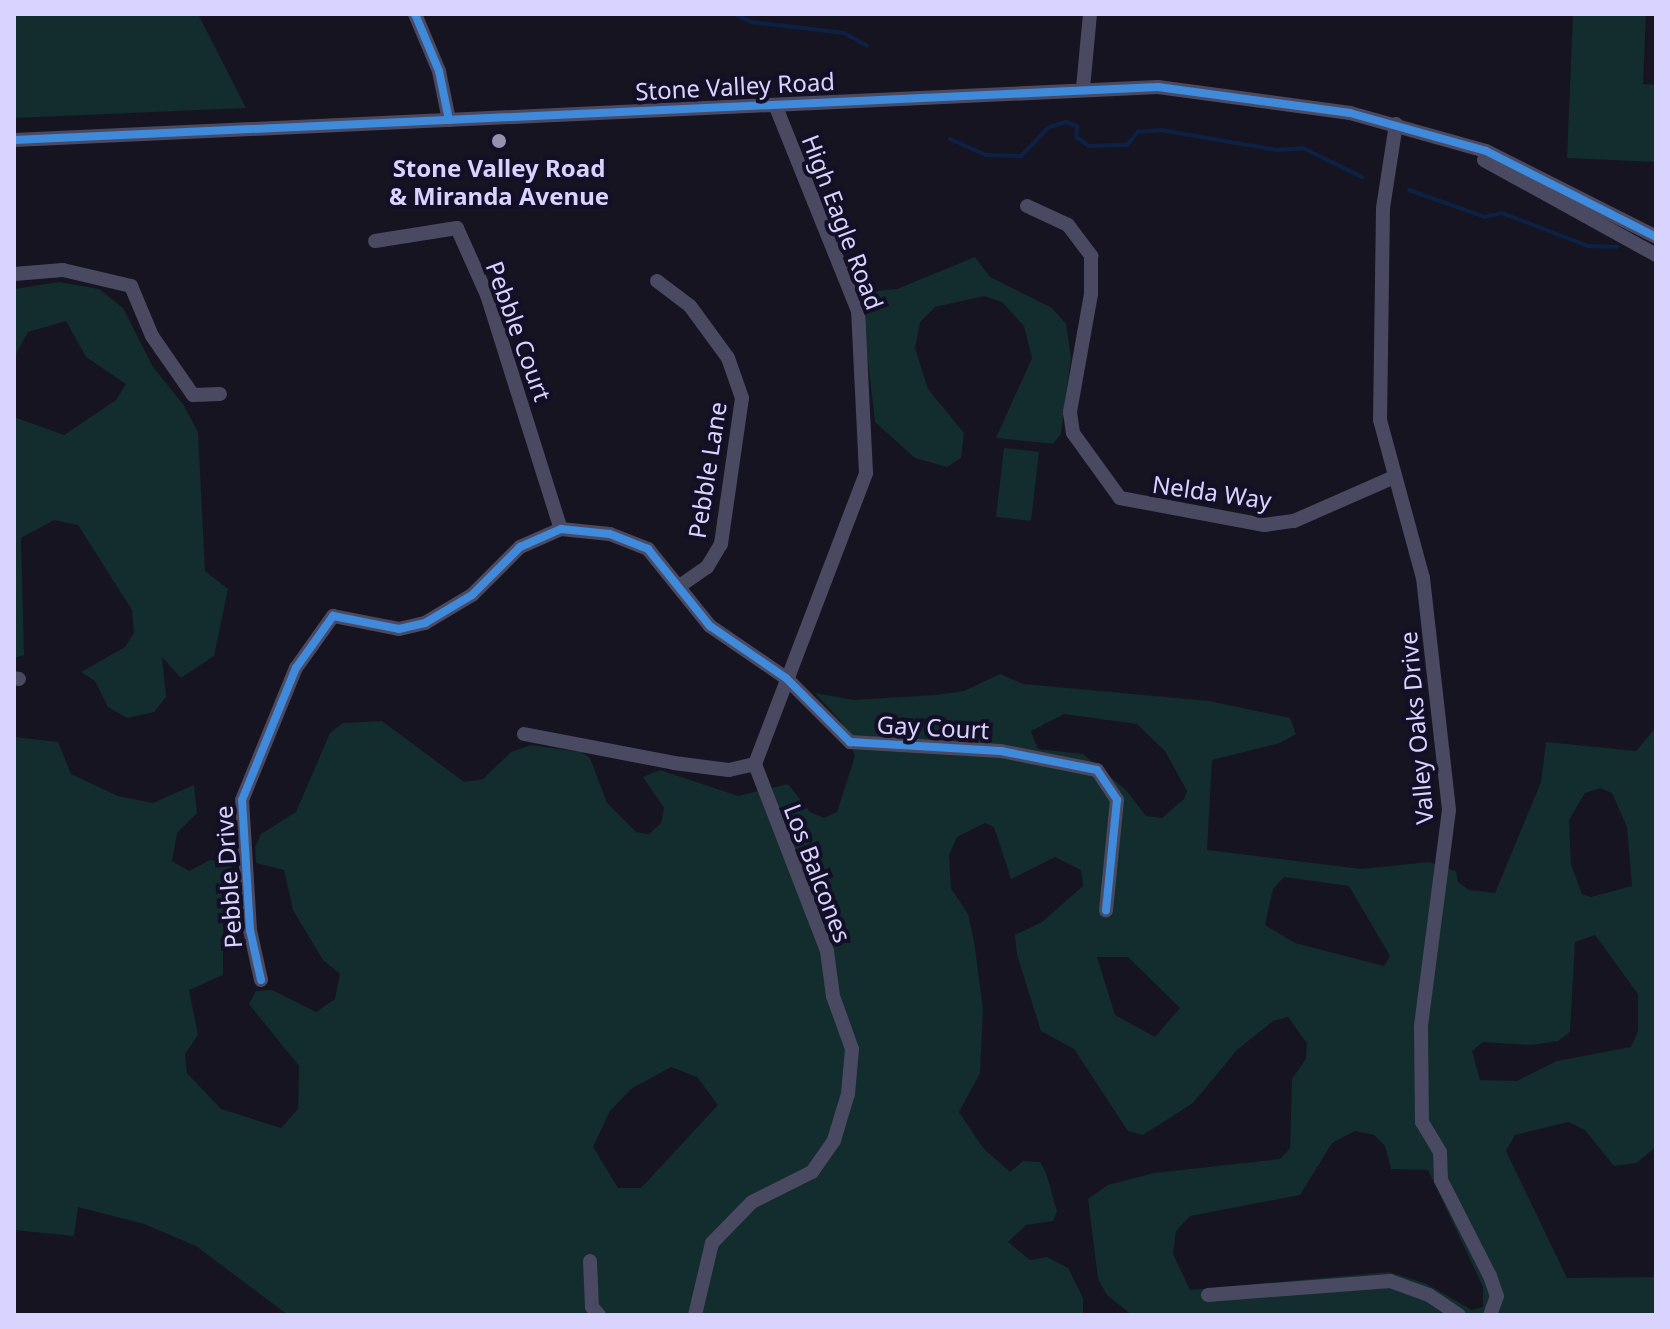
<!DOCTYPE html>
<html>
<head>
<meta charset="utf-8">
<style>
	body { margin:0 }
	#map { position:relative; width:1670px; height:1329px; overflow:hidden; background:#161421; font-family:"Noto Sans",sans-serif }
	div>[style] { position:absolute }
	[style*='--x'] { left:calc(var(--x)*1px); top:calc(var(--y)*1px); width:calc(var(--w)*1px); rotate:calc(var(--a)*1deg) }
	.green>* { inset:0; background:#132c2d }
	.stream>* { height:4px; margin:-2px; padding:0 2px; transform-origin:2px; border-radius:2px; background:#0d2144 }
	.minor>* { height:14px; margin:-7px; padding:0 7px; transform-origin:7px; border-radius:7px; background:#4a4962 }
	.cycleway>* { height:8px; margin:-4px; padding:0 4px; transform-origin:4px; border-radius:4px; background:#408adc }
	.dots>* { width:22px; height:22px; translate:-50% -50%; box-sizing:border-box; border:4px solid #130f26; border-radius:50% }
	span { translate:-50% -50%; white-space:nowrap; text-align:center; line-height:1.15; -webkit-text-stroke:8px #130f26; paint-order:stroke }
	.street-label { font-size:24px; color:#d9d4ff }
	.poi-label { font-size:24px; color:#d9d4ff; font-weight:700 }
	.frame { position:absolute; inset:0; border:16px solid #d9d4ff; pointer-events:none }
</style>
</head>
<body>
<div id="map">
	<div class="green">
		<div style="clip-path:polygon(14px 14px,198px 14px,246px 108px,14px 118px)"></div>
		<div style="clip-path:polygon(1573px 14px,1646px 14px,1643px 84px,1656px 85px,1656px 162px,1567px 158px)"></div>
		<div style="clip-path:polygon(975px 257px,990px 277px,1052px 308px,1066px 324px,1071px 357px,1061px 434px,1053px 444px,996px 438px,1032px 358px,1024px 326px,1002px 302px,984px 296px,935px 307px,920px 322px,915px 348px,928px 389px,964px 433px,961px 458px,947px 467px,915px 458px,875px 422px,860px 293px,897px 289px)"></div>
		<div style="clip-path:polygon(59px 282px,99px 289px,123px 308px,153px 367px,183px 404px,198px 432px,205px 571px,228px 589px,214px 656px,181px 678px,162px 657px,166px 697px,154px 712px,127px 718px,108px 707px,95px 681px,81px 672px,125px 647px,134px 633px,132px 610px,78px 525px,54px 520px,21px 538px,24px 655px,14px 658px,14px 417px,64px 435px,116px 400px,126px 384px,86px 357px,66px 321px,28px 332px,14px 358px,14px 289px)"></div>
		<div style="clip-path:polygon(1004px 448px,1039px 452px,1031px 521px,996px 517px)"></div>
		<div style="clip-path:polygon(evenodd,1000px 674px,1023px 684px,1209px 701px,1290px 718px,1296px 734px,1280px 743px,1212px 760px,1207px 850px,1361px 869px,1429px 862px,1456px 871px,1458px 882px,1469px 890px,1495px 893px,1541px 782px,1546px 742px,1636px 751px,1654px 730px,1656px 714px,1656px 1147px,1636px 1163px,1614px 1166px,1585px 1130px,1568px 1122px,1515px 1135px,1506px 1151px,1567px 1278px,1656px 1277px,1656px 1315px,1132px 1315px,1107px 1295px,1098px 1279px,1088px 1199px,1108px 1185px,1154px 1173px,1280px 1159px,1290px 1148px,1292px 1079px,1306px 1059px,1307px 1043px,1288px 1017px,1273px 1021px,1237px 1050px,1193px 1103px,1143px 1135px,1128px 1131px,1074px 1049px,1041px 1031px,1017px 955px,1015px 935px,1042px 922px,1083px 886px,1081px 870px,1055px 857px,1011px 879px,994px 827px,985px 823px,957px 837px,949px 855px,951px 888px,968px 914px,974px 941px,983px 1009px,980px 1073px,959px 1112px,983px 1148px,1010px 1172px,1023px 1161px,1040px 1162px,1046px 1173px,1057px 1211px,1053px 1221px,1026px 1225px,1008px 1242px,1030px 1260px,1047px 1257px,1068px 1268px,1083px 1298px,1083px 1315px,288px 1315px,196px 1246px,144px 1224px,78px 1207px,74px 1236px,14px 1230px,14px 737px,58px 742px,71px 774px,118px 796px,153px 803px,194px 785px,197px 813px,177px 833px,172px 861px,189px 871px,210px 860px,228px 862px,236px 874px,223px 907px,223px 975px,189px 990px,198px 1035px,185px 1054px,187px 1073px,221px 1109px,281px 1128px,298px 1109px,299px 1066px,249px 1004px,256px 991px,272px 990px,316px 1012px,335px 999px,340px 974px,323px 960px,293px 910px,284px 870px,256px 863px,255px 847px,261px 834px,296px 812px,330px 733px,343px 723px,382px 721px,464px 782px,483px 779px,511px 752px,531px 745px,581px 752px,590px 758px,607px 803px,636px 832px,649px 834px,661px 823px,664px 808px,643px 777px,660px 770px,738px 796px,788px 784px,810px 812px,824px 818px,837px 812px,855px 756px,843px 724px,815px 693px,854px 700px,935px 695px,964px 691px,1000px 674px,1064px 714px,1137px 724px,1165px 751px,1187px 791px,1184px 799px,1162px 818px,1146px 816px,1126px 790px,1083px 754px,1038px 749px,1031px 731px,1064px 714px,1000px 674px,1600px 788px,1612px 793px,1627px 827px,1632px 886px,1591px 897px,1582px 894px,1571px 864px,1569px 820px,1585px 793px,1600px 788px,1000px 674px,1284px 877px,1349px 886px,1390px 956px,1384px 966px,1295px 943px,1265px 925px,1273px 889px,1284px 877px,1000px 674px,1595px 935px,1638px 994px,1638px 1031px,1631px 1047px,1557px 1061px,1517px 1081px,1480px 1080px,1472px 1051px,1483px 1042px,1531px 1045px,1558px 1041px,1570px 1032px,1575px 942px,1595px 935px,1000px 674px,1097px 957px,1128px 957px,1180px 1008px,1155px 1037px,1115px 1015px,1097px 957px,1000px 674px,671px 1067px,697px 1077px,718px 1105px,641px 1188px,618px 1188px,593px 1147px,610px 1111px,631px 1089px,671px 1067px,1000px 674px,1355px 1131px,1374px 1135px,1385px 1146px,1391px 1169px,1428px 1170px,1483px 1287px,1483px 1307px,1472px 1310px,1425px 1283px,1389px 1272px,1190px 1290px,1173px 1254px,1176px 1231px,1190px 1216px,1300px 1195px,1332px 1143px,1355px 1131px)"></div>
	</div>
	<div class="stream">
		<div style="--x:734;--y:14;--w:20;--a:24"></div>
		<div style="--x:752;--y:22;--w:93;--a:6.8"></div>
		<div style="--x:844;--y:33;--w:26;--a:29"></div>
		<div style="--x:950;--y:139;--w:39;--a:24"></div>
		<div style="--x:986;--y:155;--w:35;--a:2"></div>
		<div style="--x:1021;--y:156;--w:40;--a:-46"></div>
		<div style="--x:1049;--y:127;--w:18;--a:-16"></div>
		<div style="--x:1066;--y:122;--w:12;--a:20"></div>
		<div style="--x:1077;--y:126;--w:11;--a:95"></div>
		<div style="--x:1076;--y:137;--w:16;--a:35"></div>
		<div style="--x:1089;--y:146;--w:38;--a:-2"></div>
		<div style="--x:1127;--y:145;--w:17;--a:-50"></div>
		<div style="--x:1138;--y:132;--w:23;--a:-5"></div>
		<div style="--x:1161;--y:130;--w:118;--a:9.8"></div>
		<div style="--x:1277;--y:150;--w:26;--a:-4"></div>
		<div style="--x:1303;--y:148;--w:66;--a:26.2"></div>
		<div style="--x:1409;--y:190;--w:81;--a:19.6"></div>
		<div style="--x:1485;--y:217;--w:17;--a:-13"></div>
		<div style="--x:1502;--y:213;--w:92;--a:21"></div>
		<div style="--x:1588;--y:246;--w:29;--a:2"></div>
	</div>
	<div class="minor">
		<div style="--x:415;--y:14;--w:62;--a:67.2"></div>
		<div style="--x:439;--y:71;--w:50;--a:78.5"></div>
		<div style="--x:1083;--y:88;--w:74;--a:-84.6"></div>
		<div style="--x:1396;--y:124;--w:85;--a:98.8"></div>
		<div style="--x:1383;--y:208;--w:212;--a:90.8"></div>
		<div style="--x:1380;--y:420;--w:164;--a:74.8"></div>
		<div style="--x:1423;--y:578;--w:233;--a:83.6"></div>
		<div style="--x:1449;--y:810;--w:219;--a:97.4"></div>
		<div style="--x:1421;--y:1027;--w:95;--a:89.4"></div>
		<div style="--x:1422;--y:1122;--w:35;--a:59"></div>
		<div style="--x:1440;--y:1152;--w:28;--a:88"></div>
		<div style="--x:1441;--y:1180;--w:108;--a:63"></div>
		<div style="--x:1490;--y:1276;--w:21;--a:71"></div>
		<div style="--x:1497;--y:1296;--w:20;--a:110"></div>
		<div style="--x:14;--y:140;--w:1145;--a:-2.65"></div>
		<div style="--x:1158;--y:87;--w:194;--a:7.7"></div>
		<div style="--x:1350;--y:113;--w:141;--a:15.6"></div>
		<div style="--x:1486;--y:151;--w:191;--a:26.8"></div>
		<div style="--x:1484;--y:160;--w:196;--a:28.9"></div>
		<div style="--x:1027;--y:206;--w:45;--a:24.9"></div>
		<div style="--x:1068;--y:225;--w:39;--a:53"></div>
		<div style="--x:1091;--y:256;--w:38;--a:90"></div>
		<div style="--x:1091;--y:294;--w:120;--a:100.1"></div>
		<div style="--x:1070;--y:412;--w:21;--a:82"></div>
		<div style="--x:1073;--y:433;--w:80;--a:54.1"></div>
		<div style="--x:1120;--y:498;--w:147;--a:10.6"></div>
		<div style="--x:1264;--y:525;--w:30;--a:-8"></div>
		<div style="--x:1294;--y:521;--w:107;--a:-23.7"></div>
		<div style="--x:375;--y:241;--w:83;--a:-9"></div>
		<div style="--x:457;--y:228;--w:73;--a:65.9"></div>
		<div style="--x:487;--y:295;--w:245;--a:72.5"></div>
		<div style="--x:14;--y:274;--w:49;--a:-4.7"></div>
		<div style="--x:63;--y:270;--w:70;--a:13.2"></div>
		<div style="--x:131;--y:286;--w:54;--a:67.2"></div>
		<div style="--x:152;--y:336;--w:72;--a:55.2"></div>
		<div style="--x:193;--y:395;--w:27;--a:-2"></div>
		<div style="--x:657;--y:281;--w:41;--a:37.1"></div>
		<div style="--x:690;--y:306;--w:64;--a:53.8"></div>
		<div style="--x:728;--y:358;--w:42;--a:70.7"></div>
		<div style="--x:742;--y:398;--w:148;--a:98.2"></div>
		<div style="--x:721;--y:544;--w:27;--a:121"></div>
		<div style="--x:707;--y:567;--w:32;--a:145"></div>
		<div style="--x:14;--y:678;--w:5;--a:11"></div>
		<div style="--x:524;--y:734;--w:153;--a:10.9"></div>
		<div style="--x:674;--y:763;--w:55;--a:7.3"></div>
		<div style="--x:729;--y:770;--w:27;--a:-13"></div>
		<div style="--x:755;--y:764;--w:311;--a:-69.1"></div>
		<div style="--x:866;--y:473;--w:162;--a:-92.8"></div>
		<div style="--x:858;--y:311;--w:222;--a:-111.9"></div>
		<div style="--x:261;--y:980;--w:51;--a:-102.4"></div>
		<div style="--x:250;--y:930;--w:130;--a:-93.5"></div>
		<div style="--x:242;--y:800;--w:143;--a:-67.8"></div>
		<div style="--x:296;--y:668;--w:64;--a:-54.6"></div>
		<div style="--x:333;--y:616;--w:67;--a:11.1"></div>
		<div style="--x:399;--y:629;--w:27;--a:-13"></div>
		<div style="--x:425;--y:623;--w:55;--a:-30.8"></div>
		<div style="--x:472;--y:595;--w:68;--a:-45"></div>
		<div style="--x:520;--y:547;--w:45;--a:-23.7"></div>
		<div style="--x:561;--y:529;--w:49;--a:5.8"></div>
		<div style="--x:610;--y:534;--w:41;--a:21.5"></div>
		<div style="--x:648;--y:549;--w:99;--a:51.2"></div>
		<div style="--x:710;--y:626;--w:92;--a:34.4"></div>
		<div style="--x:786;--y:678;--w:91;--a:45"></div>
		<div style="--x:850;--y:742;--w:151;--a:3.4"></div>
		<div style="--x:1001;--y:751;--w:98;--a:11.2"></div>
		<div style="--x:1097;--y:770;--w:36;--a:56"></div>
		<div style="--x:1117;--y:800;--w:111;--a:95.7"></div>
		<div style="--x:590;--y:1261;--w:46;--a:87.5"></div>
		<div style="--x:592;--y:1307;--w:11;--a:49"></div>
		<div style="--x:1208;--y:1295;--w:183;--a:-4.4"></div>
		<div style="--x:1390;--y:1281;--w:41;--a:19.7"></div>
		<div style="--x:1429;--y:1295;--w:36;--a:34"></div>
		<div style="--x:695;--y:1315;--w:74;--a:-76.7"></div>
		<div style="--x:712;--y:1243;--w:57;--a:-45.7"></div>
		<div style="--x:752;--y:1202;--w:67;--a:-26.6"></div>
		<div style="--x:812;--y:1172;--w:39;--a:-55"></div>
		<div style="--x:834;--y:1140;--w:48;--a:-73.1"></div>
		<div style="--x:848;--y:1094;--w:45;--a:-84.9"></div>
		<div style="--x:852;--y:1049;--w:56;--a:-109.7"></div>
		<div style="--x:833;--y:996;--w:45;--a:-97.6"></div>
		<div style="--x:827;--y:951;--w:200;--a:-111.1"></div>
	</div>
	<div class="cycleway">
		<div style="--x:415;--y:14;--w:62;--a:67.2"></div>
		<div style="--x:439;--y:71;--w:50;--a:78.5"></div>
		<div style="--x:14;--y:140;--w:1145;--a:-2.65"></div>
		<div style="--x:1158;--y:87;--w:194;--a:7.7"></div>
		<div style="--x:1350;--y:113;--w:141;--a:15.6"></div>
		<div style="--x:1486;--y:151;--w:191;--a:26.8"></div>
		<div style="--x:261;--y:980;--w:51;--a:-102.4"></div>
		<div style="--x:250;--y:930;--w:130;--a:-93.5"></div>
		<div style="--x:242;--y:800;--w:143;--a:-67.8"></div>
		<div style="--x:296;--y:668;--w:64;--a:-54.6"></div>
		<div style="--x:333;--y:616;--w:67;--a:11.1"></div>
		<div style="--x:399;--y:629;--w:27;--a:-13"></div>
		<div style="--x:425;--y:623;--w:55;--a:-30.8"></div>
		<div style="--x:472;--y:595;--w:68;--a:-45"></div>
		<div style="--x:520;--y:547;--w:45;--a:-23.7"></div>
		<div style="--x:561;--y:529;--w:49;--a:5.8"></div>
		<div style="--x:610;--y:534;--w:41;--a:21.5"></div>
		<div style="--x:648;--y:549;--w:99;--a:51.2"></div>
		<div style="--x:710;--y:626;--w:92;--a:34.4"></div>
		<div style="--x:786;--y:678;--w:91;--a:45"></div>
		<div style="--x:850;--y:742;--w:151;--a:3.4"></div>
		<div style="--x:1001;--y:751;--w:98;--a:11.2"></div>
		<div style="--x:1097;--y:770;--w:36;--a:56"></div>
		<div style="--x:1117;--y:800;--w:111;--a:95.7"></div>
	</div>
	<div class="dots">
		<div style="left:499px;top:141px;background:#9591b1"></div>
	</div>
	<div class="street-label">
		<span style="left:735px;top:86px;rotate:-3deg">Stone Valley Road</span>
		<span style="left:843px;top:222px;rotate:69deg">High Eagle Road</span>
		<span style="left:519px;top:331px;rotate:70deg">Pebble Court</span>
		<span style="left:707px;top:470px;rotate:-81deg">Pebble Lane</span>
		<span style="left:1212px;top:492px;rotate:8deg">Nelda Way</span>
		<span style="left:933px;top:727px;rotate:3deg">Gay Court</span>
		<span style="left:1416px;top:728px;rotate:-95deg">Valley Oaks Drive</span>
		<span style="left:818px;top:873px;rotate:69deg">Los Balcones</span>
		<span style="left:228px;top:877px;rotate:-94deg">Pebble Drive</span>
	</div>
	<div class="poi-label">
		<span style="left:499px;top:182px">Stone Valley Road<br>&amp; Miranda Avenue</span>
	</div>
	<div class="frame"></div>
</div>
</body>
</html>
